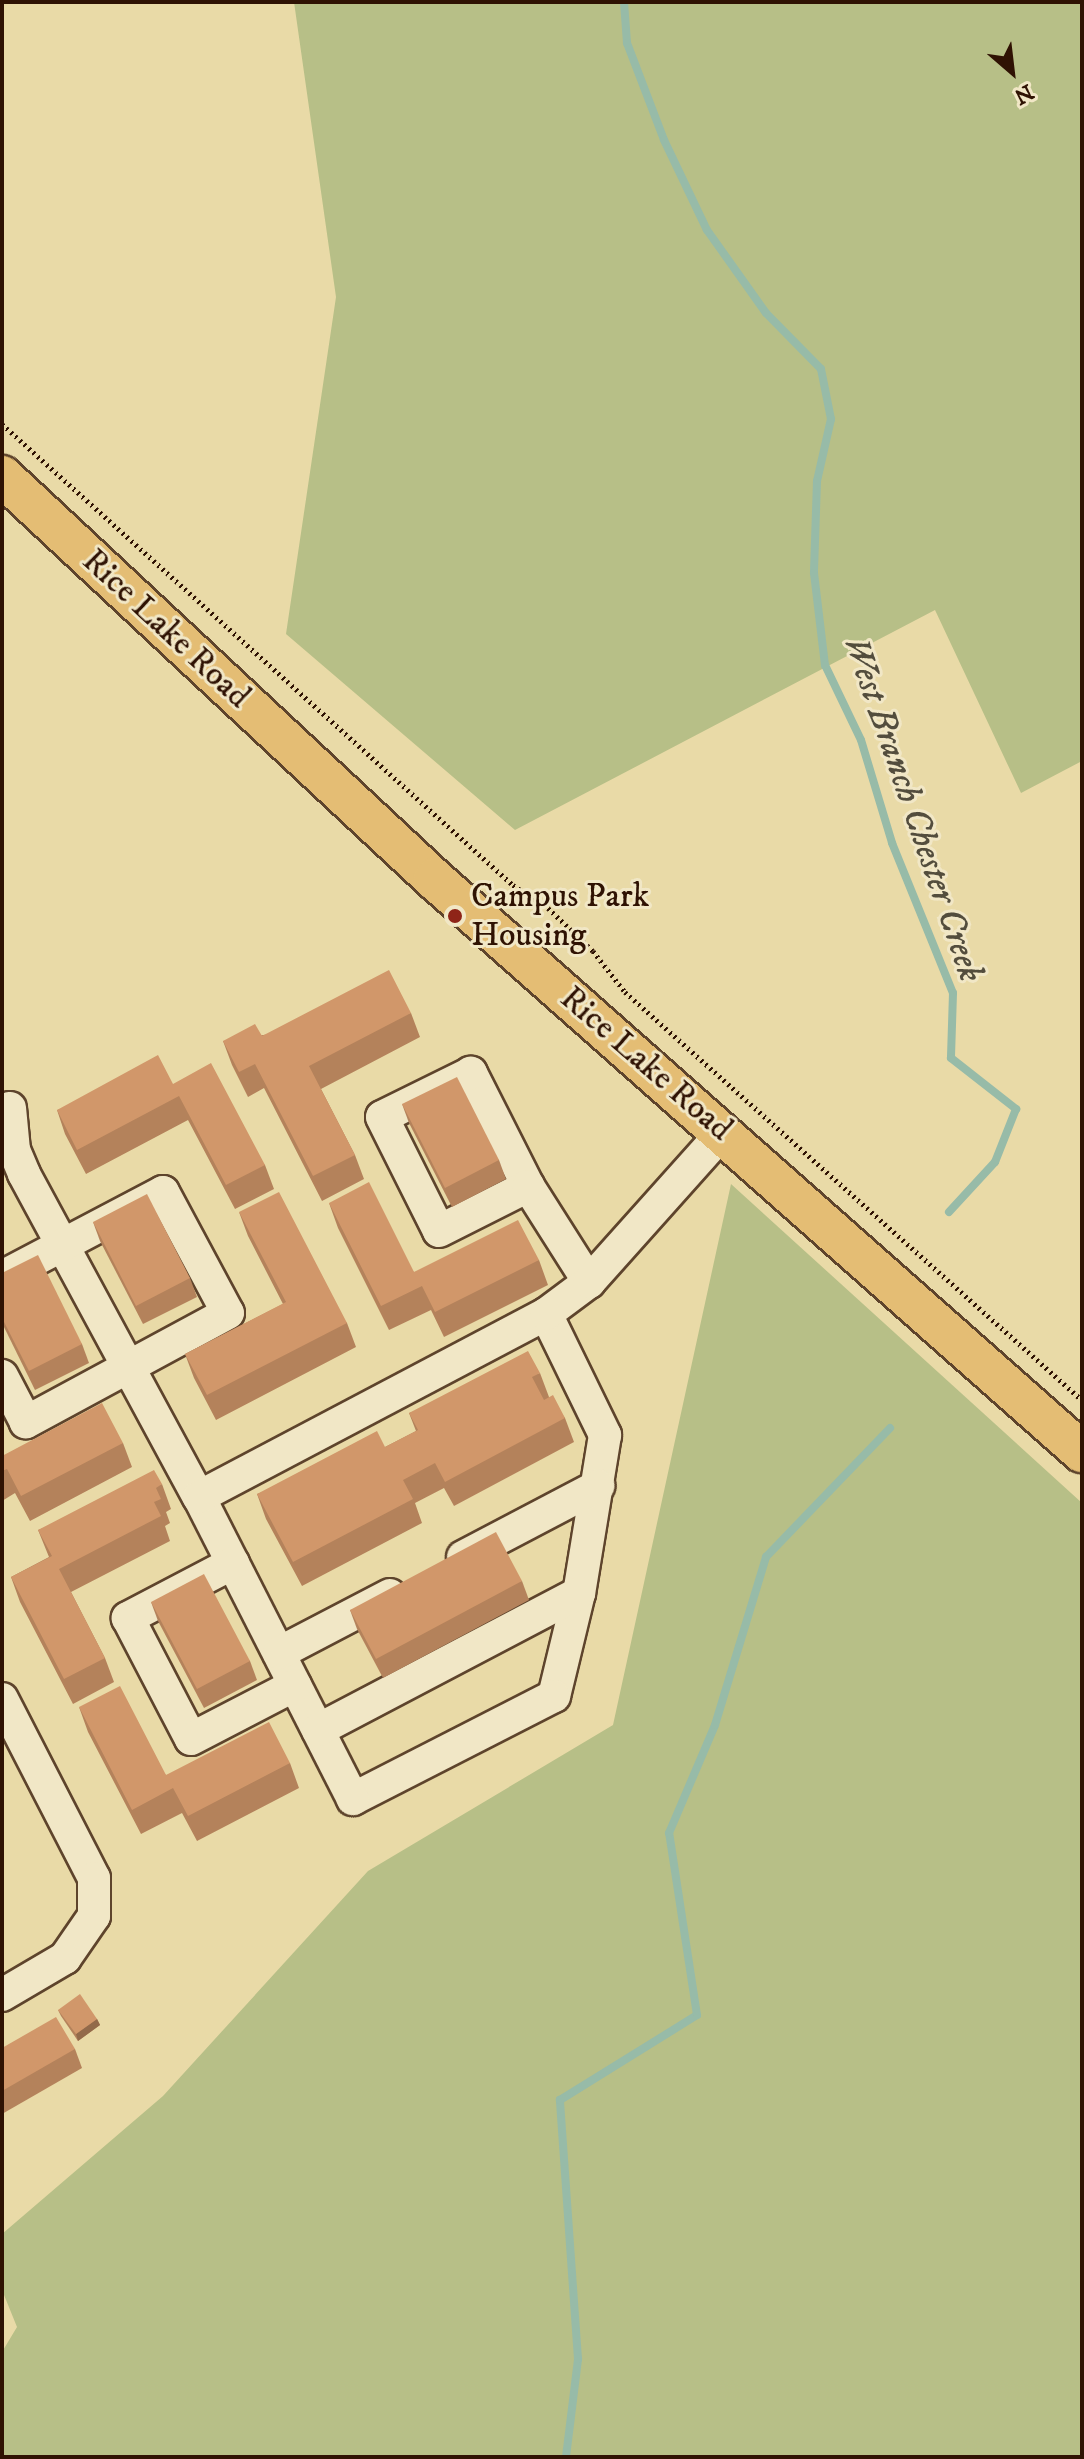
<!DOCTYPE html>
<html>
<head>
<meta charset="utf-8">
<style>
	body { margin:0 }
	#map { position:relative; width:1084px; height:2459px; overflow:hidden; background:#e9daa7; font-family:"IM FELL DW Pica",serif }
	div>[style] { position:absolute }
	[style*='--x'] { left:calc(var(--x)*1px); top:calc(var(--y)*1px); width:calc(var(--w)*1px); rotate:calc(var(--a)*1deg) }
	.green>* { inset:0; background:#b7bf87 }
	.stream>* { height:8px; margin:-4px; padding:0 4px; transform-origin:4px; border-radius:4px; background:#97bba8 }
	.path>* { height:5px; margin-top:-2.5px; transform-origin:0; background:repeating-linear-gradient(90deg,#2f1203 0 2px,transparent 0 6px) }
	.roads { filter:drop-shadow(2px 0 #5e442c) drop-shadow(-2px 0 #5e442c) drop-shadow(0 2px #5e442c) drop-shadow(0 -2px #5e442c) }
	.minor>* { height:32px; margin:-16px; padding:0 16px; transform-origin:16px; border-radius:16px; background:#f1e7c6 }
	.major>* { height:40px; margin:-20px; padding:0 20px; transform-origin:20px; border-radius:20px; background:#e4bd74 }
	.wall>* { inset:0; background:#b4825b }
	.shaded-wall>* { inset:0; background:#926a4a }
	.building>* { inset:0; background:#d1976a }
	.dots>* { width:22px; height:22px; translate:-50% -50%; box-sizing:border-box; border:4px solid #f1e7c6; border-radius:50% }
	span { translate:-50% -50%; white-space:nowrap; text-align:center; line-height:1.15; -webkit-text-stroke:6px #f1e7c6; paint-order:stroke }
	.street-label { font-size:34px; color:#2f1203 }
	.poi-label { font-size:34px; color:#2f1203 }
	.left { translate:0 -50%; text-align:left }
	.water-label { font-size:36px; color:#534d3d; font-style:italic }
	.frame { position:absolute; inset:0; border:4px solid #2f1203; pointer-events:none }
	.north { position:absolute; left:972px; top:32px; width:80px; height:80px; -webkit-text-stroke:6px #f1e7c6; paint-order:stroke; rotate:152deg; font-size:22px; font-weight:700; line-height:32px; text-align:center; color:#2f1203 }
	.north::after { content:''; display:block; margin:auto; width:28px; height:36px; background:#2f1203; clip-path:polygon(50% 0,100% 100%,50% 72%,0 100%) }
</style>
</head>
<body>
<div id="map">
	<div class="green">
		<div style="clip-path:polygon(294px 2px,1082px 2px,1082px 761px,1021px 793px,935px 610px,515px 830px,286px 634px,336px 297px)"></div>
		<div style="clip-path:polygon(731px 1184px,1082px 1503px,1082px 2457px,2px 2457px,2px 2352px,17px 2327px,2px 2290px,2px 2234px,163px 2096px,368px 1871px,613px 1725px)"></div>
	</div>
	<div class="stream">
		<div style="--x:624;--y:2;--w:41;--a:85.8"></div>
		<div style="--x:627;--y:43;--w:104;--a:69.1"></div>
		<div style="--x:664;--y:140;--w:100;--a:64.5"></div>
		<div style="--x:707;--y:230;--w:102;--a:54.6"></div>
		<div style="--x:766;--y:313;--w:78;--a:45.5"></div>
		<div style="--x:821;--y:369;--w:51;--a:78.7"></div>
		<div style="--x:831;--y:419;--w:64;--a:102.7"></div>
		<div style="--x:817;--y:481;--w:92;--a:91.9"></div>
		<div style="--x:814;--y:573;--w:93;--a:83.2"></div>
		<div style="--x:825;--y:665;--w:83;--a:64.4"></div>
		<div style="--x:861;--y:740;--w:108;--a:73.2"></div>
		<div style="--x:892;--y:843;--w:162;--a:67.9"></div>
		<div style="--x:953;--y:993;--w:65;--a:91.8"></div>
		<div style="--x:951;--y:1058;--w:83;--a:38.1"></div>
		<div style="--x:1016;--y:1109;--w:57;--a:111.6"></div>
		<div style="--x:995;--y:1162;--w:68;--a:132.6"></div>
		<div style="--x:566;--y:2457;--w:99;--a:-83"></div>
		<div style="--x:578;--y:2359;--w:260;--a:-94"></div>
		<div style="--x:560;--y:2100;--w:161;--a:-31.8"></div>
		<div style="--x:697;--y:2015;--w:184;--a:-98.7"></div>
		<div style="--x:669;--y:1833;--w:117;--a:-66.9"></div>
		<div style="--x:715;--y:1725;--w:176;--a:-73.1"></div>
		<div style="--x:766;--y:1557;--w:179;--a:-46.1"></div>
	</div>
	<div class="path">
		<div style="--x:2;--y:424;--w:688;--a:42.06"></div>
		<div style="--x:513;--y:885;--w:42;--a:33.3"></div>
		<div style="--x:548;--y:908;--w:62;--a:43.7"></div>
		<div style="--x:593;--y:951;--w:52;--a:52"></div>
		<div style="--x:625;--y:992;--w:613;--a:41.76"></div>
	</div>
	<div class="roads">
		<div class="minor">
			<div style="--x:10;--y:1108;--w:42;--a:84.6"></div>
			<div style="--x:14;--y:1150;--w:26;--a:67"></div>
			<div style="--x:24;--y:1174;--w:367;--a:61.6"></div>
			<div style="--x:528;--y:1186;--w:127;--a:-116.8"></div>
			<div style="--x:471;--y:1073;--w:99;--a:153.7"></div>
			<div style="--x:382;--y:1117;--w:127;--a:63.4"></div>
			<div style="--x:439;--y:1231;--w:100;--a:-26.8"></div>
			<div style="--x:528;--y:1186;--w:114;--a:57.6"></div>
			<div style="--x:2;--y:1277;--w:182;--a:-27.8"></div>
			<div style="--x:163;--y:1192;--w:137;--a:61.8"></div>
			<div style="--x:228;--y:1313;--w:230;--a:151.6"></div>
			<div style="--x:26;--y:1422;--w:52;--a:-117.6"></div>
			<div style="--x:546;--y:1314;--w:135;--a:64"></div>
			<div style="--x:605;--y:1435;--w:160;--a:99.3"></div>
			<div style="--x:579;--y:1593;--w:106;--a:103.6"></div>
			<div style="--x:554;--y:1696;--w:226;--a:152.9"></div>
			<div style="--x:353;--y:1799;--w:339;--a:-117"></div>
			<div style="--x:199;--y:1497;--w:392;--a:-27.8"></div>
			<div style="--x:546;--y:1314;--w:54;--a:-36.7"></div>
			<div style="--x:589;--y:1282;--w:201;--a:-48.2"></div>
			<div style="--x:463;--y:1557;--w:153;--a:-27.7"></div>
			<div style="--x:233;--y:1563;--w:119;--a:152.4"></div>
			<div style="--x:128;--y:1618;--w:136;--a:62.5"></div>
			<div style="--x:191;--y:1739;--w:117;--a:-27.4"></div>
			<div style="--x:279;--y:1653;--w:125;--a:-27.6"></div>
			<div style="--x:2;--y:1699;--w:201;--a:62.8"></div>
			<div style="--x:94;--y:1878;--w:38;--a:90"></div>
			<div style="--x:94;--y:1916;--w:51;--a:124.6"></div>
			<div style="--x:65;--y:1958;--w:73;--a:149.6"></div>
			<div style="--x:318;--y:1730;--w:295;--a:-27.7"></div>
		</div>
		<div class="major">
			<div style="--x:2;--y:476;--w:591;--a:43.01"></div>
			<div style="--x:434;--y:879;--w:865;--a:41.49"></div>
		</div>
	</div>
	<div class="wall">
		<div style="clip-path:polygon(411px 1013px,420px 1037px,321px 1089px,355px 1155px,364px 1179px,322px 1201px,264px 1088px,248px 1097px,232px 1065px,223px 1041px)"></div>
		<div style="clip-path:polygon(173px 1084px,265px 1165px,274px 1189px,235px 1209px,188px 1120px,86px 1174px,65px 1134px,57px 1110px)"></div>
		<div style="clip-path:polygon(402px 1104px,499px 1160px,506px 1179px,452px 1207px,409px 1123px)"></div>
		<div style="clip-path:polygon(329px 1203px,414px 1272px,539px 1260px,548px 1285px,444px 1337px,431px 1310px,389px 1330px,338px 1228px)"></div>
		<div style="clip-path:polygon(239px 1212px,347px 1323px,356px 1347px,216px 1420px,194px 1378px,185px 1354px,283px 1304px,248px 1236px)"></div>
		<div style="clip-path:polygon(93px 1222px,190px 1278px,197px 1297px,143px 1324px,100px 1241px)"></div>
		<div style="clip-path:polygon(2px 1273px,82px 1344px,89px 1363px,35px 1390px,2px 1323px)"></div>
		<div style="clip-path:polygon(540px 1373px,549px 1397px,565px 1418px,574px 1442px,454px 1506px,444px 1488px,415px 1503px,422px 1523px,302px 1586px,266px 1519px,257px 1494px,385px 1447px,416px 1431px,409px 1413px)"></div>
		<div style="clip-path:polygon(123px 1443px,132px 1467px,30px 1521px,15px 1493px,2px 1501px,2px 1456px)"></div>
		<div style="clip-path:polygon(162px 1484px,171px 1509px,166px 1512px,170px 1523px,165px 1526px,170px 1541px,71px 1592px,105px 1658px,114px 1682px,73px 1704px,20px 1602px,11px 1577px,49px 1557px,38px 1530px)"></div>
		<div style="clip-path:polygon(522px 1581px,529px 1600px,383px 1678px,357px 1629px,350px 1610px)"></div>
		<div style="clip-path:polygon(151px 1602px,250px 1661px,257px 1680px,204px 1708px,158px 1621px)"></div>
		<div style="clip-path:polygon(79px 1707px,166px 1775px,290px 1763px,299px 1788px,197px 1841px,182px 1813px,141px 1834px,88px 1732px)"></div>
		<div style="clip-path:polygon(58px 2010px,97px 2019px,100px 2025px,78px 2041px,61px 2016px)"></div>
		<div style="clip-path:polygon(2px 2048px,75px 2049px,82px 2068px,2px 2114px)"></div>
	</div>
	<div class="shaded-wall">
		<div style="clip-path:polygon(97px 2019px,100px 2025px,78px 2041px,76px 2034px)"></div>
	</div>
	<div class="building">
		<div style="clip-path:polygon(389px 970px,411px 1013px,309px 1066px,355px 1155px,313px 1176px,255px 1064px,239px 1072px,223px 1041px,255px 1024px,262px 1036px)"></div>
		<div style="clip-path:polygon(158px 1055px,173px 1084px,211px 1063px,265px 1165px,226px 1185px,179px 1096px,77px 1150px,57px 1110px)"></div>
		<div style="clip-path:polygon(457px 1077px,499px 1160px,445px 1188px,402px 1104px)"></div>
		<div style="clip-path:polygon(369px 1182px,414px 1272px,518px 1220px,539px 1260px,435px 1312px,422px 1286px,381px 1306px,329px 1203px)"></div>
		<div style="clip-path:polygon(279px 1192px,347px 1323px,207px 1395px,185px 1354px,286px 1302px,239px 1212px)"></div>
		<div style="clip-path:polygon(147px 1194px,190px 1278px,136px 1306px,93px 1222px)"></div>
		<div style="clip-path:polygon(38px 1255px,82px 1344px,29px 1371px,2px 1318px,2px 1273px)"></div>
		<div style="clip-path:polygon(528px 1351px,540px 1373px,532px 1377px,544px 1400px,553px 1395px,565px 1418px,445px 1482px,435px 1463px,403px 1480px,413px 1499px,293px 1562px,257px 1494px,377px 1431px,385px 1447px,418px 1430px,409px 1413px)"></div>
		<div style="clip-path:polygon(102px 1403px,123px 1443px,21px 1496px,7px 1469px,2px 1471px,2px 1456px)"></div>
		<div style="clip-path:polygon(154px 1470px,162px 1484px,156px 1488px,161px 1499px,154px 1502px,161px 1516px,59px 1569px,105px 1658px,64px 1679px,11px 1577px,52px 1556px,38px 1530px)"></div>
		<div style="clip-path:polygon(496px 1532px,522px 1581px,376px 1659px,350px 1610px)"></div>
		<div style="clip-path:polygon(204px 1574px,250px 1661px,197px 1689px,151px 1602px)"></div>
		<div style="clip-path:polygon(120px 1686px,166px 1775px,269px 1722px,290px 1763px,188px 1816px,173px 1788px,132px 1810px,79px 1707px)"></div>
		<div style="clip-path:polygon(80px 1994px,97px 2019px,76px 2034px,58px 2010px)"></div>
		<div style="clip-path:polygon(56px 2017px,75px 2049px,2px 2091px,2px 2048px)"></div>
	</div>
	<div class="dots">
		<div style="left:455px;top:916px;background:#8f2418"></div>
	</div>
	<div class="street-label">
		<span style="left:166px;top:629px;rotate:43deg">Rice Lake Road</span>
		<span style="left:646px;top:1064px;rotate:41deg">Rice Lake Road</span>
	</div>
	<div class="poi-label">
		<span class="left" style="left:471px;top:916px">Campus Park<br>Housing</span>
	</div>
	<div class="water-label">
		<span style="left:913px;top:809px;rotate:71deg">West Branch Chester Creek</span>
	</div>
	<div class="frame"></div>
	<div class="north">N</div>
</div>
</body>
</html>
